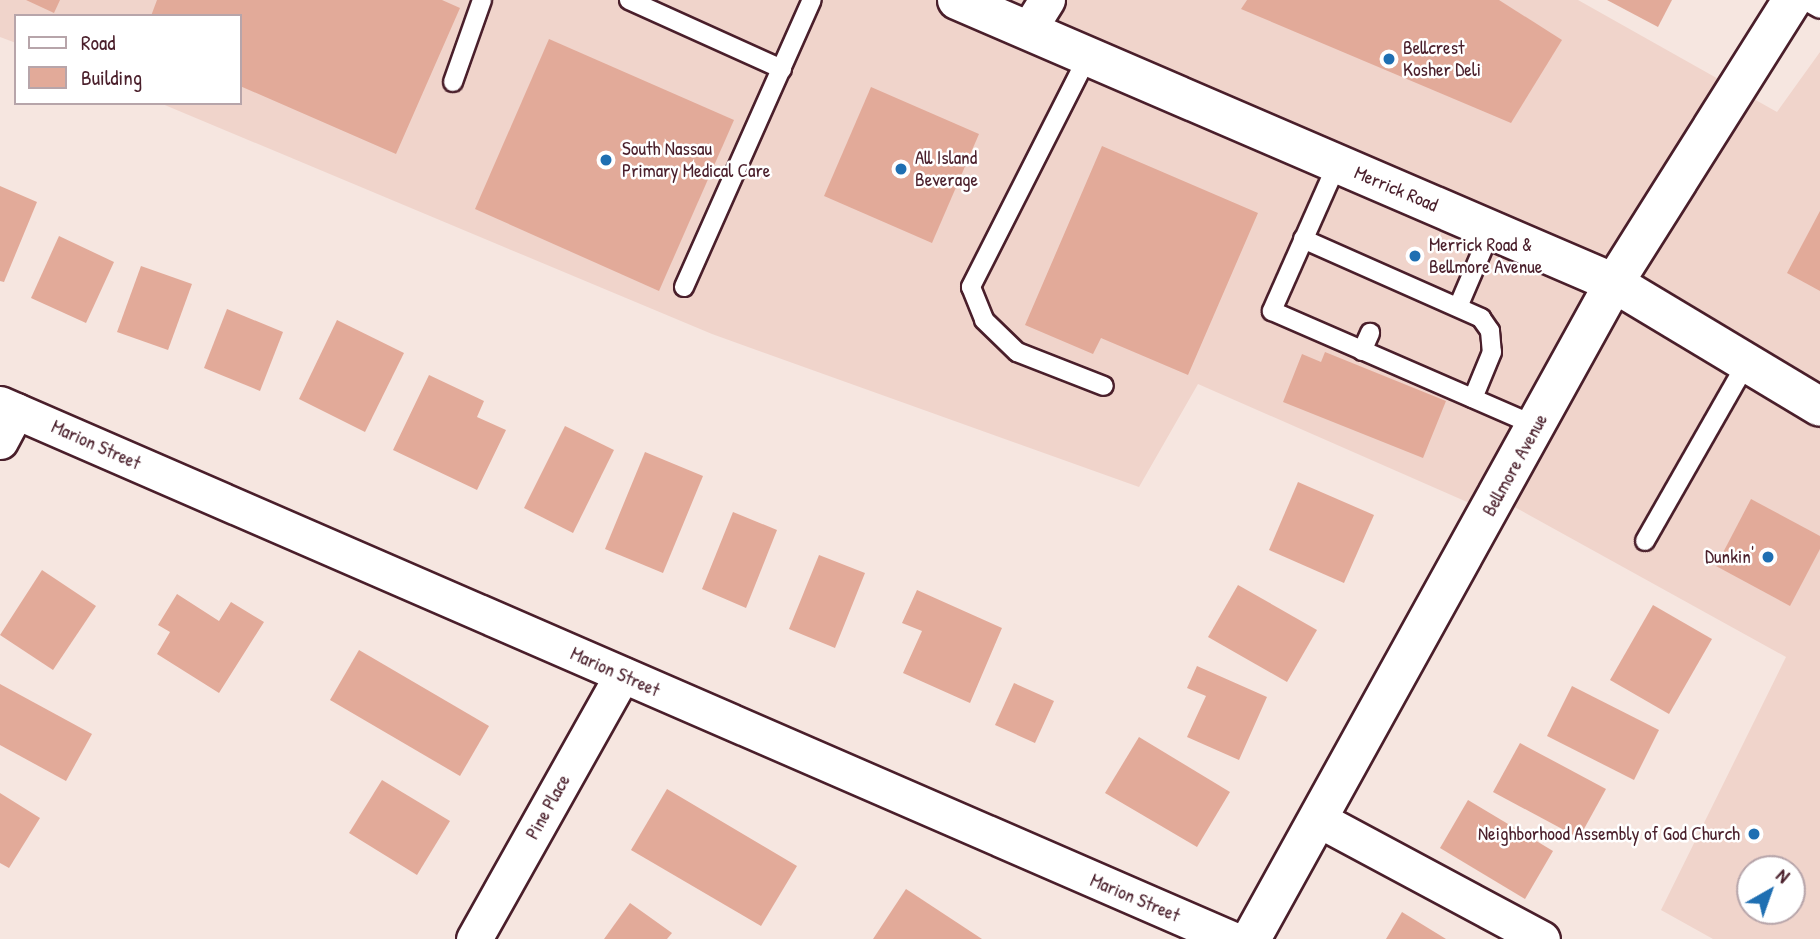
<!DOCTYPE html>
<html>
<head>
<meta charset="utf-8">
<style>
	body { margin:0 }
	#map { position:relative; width:1820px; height:939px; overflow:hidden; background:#f6e6e0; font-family:"Patrick Hand",sans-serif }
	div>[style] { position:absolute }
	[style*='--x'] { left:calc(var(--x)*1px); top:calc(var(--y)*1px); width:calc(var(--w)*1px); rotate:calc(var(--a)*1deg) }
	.built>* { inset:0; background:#f0d4cb }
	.building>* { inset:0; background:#e2aa99 }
	.roads { filter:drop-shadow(2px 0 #4a1f2b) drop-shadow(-2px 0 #4a1f2b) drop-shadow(0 2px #4a1f2b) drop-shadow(0 -2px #4a1f2b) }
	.lane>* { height:18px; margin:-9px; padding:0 9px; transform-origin:9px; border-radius:9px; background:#fff }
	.street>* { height:35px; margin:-17.5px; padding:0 17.5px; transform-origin:17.5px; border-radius:17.5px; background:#fff }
	.secondary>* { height:38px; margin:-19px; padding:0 19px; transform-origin:19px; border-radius:19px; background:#fff }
	.primary>* { height:38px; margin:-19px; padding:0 19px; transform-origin:19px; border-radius:19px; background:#fff }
	.dots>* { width:19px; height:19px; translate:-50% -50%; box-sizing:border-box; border:4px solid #fff; border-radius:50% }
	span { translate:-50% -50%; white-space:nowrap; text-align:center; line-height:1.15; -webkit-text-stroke:5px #fff; paint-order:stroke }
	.poi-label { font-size:19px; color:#4a1f2b }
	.left { translate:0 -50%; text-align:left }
	.right { translate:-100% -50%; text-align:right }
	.street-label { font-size:19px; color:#4a1f2b }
	.legend { position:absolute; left:14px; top:14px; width:228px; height:91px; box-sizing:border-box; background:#fff; border:2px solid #b7a5aa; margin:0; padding:9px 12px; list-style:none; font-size:21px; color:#4a1f2b }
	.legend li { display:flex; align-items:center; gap:14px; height:35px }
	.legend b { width:35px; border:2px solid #b7a5aa }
	.north { position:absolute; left:1736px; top:855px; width:70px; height:70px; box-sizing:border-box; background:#fff; border:2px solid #b7a5aa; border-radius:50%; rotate:40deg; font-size:19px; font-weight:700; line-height:28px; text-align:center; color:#4a1f2b }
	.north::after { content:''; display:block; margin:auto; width:24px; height:32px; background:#1f6fb2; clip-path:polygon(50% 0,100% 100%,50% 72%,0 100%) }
</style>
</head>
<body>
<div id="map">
	<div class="built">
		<div style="clip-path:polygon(evenodd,0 0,1578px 0,1777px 112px,1820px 52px,1820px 939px,1713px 939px,1661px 910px,1786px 657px,1491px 494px,1483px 509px,1198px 384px,1139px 487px,712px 334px,160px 103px,240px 103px,240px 16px,16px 16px,16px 43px,0 37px,0 0,1750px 869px,1792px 869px,1792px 911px,1750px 911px,1750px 869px)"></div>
	</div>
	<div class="building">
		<div style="clip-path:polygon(26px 0,60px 0,54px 13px)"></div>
		<div style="clip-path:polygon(157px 0,442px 0,460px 8px,396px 154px,240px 86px,240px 16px,151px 16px)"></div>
		<div style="clip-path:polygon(1247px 0,1499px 0,1562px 40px,1511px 123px,1241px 9px)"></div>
		<div style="clip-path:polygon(1607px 0,1672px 0,1658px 27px)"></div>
		<div style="clip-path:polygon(549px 39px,734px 120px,659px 291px,475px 209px)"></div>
		<div style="clip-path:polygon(871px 87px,979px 134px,932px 243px,824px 196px)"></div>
		<div style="clip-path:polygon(1102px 146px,1258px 213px,1188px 375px,1101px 338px,1093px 354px,1025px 325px)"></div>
		<div style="clip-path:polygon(0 186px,37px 202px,4px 282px,0 281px)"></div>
		<div style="clip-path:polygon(1820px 211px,1820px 291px,1787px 273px)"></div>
		<div style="clip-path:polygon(59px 236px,114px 262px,86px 323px,31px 298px)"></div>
		<div style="clip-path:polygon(141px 266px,192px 284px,168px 350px,117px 332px)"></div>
		<div style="clip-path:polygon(227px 309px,283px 332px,260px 391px,204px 368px)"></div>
		<div style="clip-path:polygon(337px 320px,404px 353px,365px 432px,299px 399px)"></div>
		<div style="clip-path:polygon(1325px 352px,1446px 401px,1423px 458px,1283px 402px,1302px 354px,1321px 362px)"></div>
		<div style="clip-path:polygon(429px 375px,484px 401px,477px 417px,506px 430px,477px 490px,393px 450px)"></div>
		<div style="clip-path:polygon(565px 426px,614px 450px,573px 533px,524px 508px)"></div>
		<div style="clip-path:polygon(645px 452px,703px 476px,663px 573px,605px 549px)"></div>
		<div style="clip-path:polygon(1298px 482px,1374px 515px,1344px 583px,1269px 550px)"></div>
		<div style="clip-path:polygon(1751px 499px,1820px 536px,1820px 549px,1790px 606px,1716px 566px)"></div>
		<div style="clip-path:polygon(733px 512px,777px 530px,746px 608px,702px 589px)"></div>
		<div style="clip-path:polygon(819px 555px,865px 573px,835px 648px,789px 629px)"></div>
		<div style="clip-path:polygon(42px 570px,96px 606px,53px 670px,0 635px)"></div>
		<div style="clip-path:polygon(1238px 585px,1317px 630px,1287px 682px,1208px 637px)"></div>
		<div style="clip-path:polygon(917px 590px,1002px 628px,970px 703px,903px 673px,922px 631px,902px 623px)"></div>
		<div style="clip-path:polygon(177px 594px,219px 621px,231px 602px,264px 622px,219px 693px,157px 654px,170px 632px,158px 625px)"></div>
		<div style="clip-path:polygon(1653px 605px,1712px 639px,1669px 714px,1610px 680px)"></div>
		<div style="clip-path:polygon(359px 650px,489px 726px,460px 776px,330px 700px)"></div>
		<div style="clip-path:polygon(1197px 666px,1267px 697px,1239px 760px,1187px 737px,1206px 696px,1187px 688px)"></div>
		<div style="clip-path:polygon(1014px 683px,1054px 701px,1035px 743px,995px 725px)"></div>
		<div style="clip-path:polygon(0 684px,92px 734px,66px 781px,0 745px)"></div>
		<div style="clip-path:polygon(1572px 686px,1659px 730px,1634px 780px,1547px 736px)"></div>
		<div style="clip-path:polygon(1139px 737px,1230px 792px,1197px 847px,1105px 793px)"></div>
		<div style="clip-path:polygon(1520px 743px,1606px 789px,1579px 838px,1493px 792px)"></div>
		<div style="clip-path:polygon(382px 780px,450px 821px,417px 875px,349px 833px)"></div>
		<div style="clip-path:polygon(667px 789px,797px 866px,761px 926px,631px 850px)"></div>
		<div style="clip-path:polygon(0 793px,40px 818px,9px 868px,0 863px)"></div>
		<div style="clip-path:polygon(1468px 800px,1553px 851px,1525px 899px,1440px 848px)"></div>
		<div style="clip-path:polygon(906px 889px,982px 939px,873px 939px)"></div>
		<div style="clip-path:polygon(630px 903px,672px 933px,667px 939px,604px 939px)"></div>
		<div style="clip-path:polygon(1402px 912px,1446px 939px,1386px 939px)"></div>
	</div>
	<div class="roads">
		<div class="lane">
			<div style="--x:629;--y:0;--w:168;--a:24.3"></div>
			<div style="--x:1804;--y:0;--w:18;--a:29"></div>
			<div style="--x:1088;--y:56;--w:259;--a:116.9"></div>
			<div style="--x:971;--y:287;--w:35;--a:68"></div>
			<div style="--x:984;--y:320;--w:46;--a:44.1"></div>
			<div style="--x:1017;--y:352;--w:93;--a:21.3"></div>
			<div style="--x:453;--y:82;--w:87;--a:-70.5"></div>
			<div style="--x:1337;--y:164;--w:161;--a:113.9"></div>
			<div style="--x:1272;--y:311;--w:289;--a:23.5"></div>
			<div style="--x:1303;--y:239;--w:195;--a:23.9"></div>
			<div style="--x:1481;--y:318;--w:16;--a:55"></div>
			<div style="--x:1490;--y:331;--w:21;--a:85"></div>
			<div style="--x:1492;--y:352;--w:50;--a:112.4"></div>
			<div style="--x:684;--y:287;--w:314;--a:-66"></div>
			<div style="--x:1458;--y:307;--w:84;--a:-66.8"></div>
			<div style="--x:1362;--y:351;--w:20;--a:-66"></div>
			<div style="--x:1645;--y:541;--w:204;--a:-60.3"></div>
		</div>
		<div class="street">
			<div style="--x:1028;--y:30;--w:36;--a:-58"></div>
			<div style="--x:0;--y:404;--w:1342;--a:23.49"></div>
			<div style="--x:0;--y:441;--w:34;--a:-62"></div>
			<div style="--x:1318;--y:819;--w:254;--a:28.2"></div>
			<div style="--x:474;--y:939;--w:303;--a:-60.7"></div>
		</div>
		<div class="secondary">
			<div style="--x:1251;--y:939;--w:750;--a:-61.04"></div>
			<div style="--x:1614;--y:283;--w:334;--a:-57.8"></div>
		</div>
		<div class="primary">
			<div style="--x:957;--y:0;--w:715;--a:23.3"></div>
			<div style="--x:1614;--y:283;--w:240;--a:31"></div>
		</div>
	</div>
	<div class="dots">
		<div style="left:1389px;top:59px;background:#1f6fb2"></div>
		<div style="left:606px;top:160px;background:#1f6fb2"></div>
		<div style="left:901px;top:169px;background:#1f6fb2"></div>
		<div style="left:1415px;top:256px;background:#1f6fb2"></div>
		<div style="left:1768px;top:557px;background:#1f6fb2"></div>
		<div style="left:1754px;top:834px;background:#1f6fb2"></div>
	</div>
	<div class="poi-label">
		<span class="left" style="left:1403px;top:59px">Bellcrest<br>Kosher Deli</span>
		<span class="left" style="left:622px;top:160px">South Nassau<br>Primary Medical Care</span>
		<span class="left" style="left:915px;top:169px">All Island<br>Beverage</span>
		<span class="left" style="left:1429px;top:256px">Merrick Road &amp;<br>Bellmore Avenue</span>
		<span class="right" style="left:1754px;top:557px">Dunkin'</span>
		<span class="right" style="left:1740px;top:834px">Neighborhood Assembly of God Church</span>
	</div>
	<div class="street-label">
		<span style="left:1396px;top:189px;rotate:23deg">Merrick Road</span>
		<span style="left:96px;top:445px;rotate:24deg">Marion Street</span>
		<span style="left:1515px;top:465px;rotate:-61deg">Bellmore Avenue</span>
		<span style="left:615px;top:672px;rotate:24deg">Marion Street</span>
		<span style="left:548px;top:807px;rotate:-61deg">Pine Place</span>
		<span style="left:1135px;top:898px;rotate:23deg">Marion Street</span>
	</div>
	<ul class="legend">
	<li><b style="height:9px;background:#fff"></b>Road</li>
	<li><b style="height:19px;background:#e2aa99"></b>Building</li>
	</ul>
	<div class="north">N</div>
</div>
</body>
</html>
